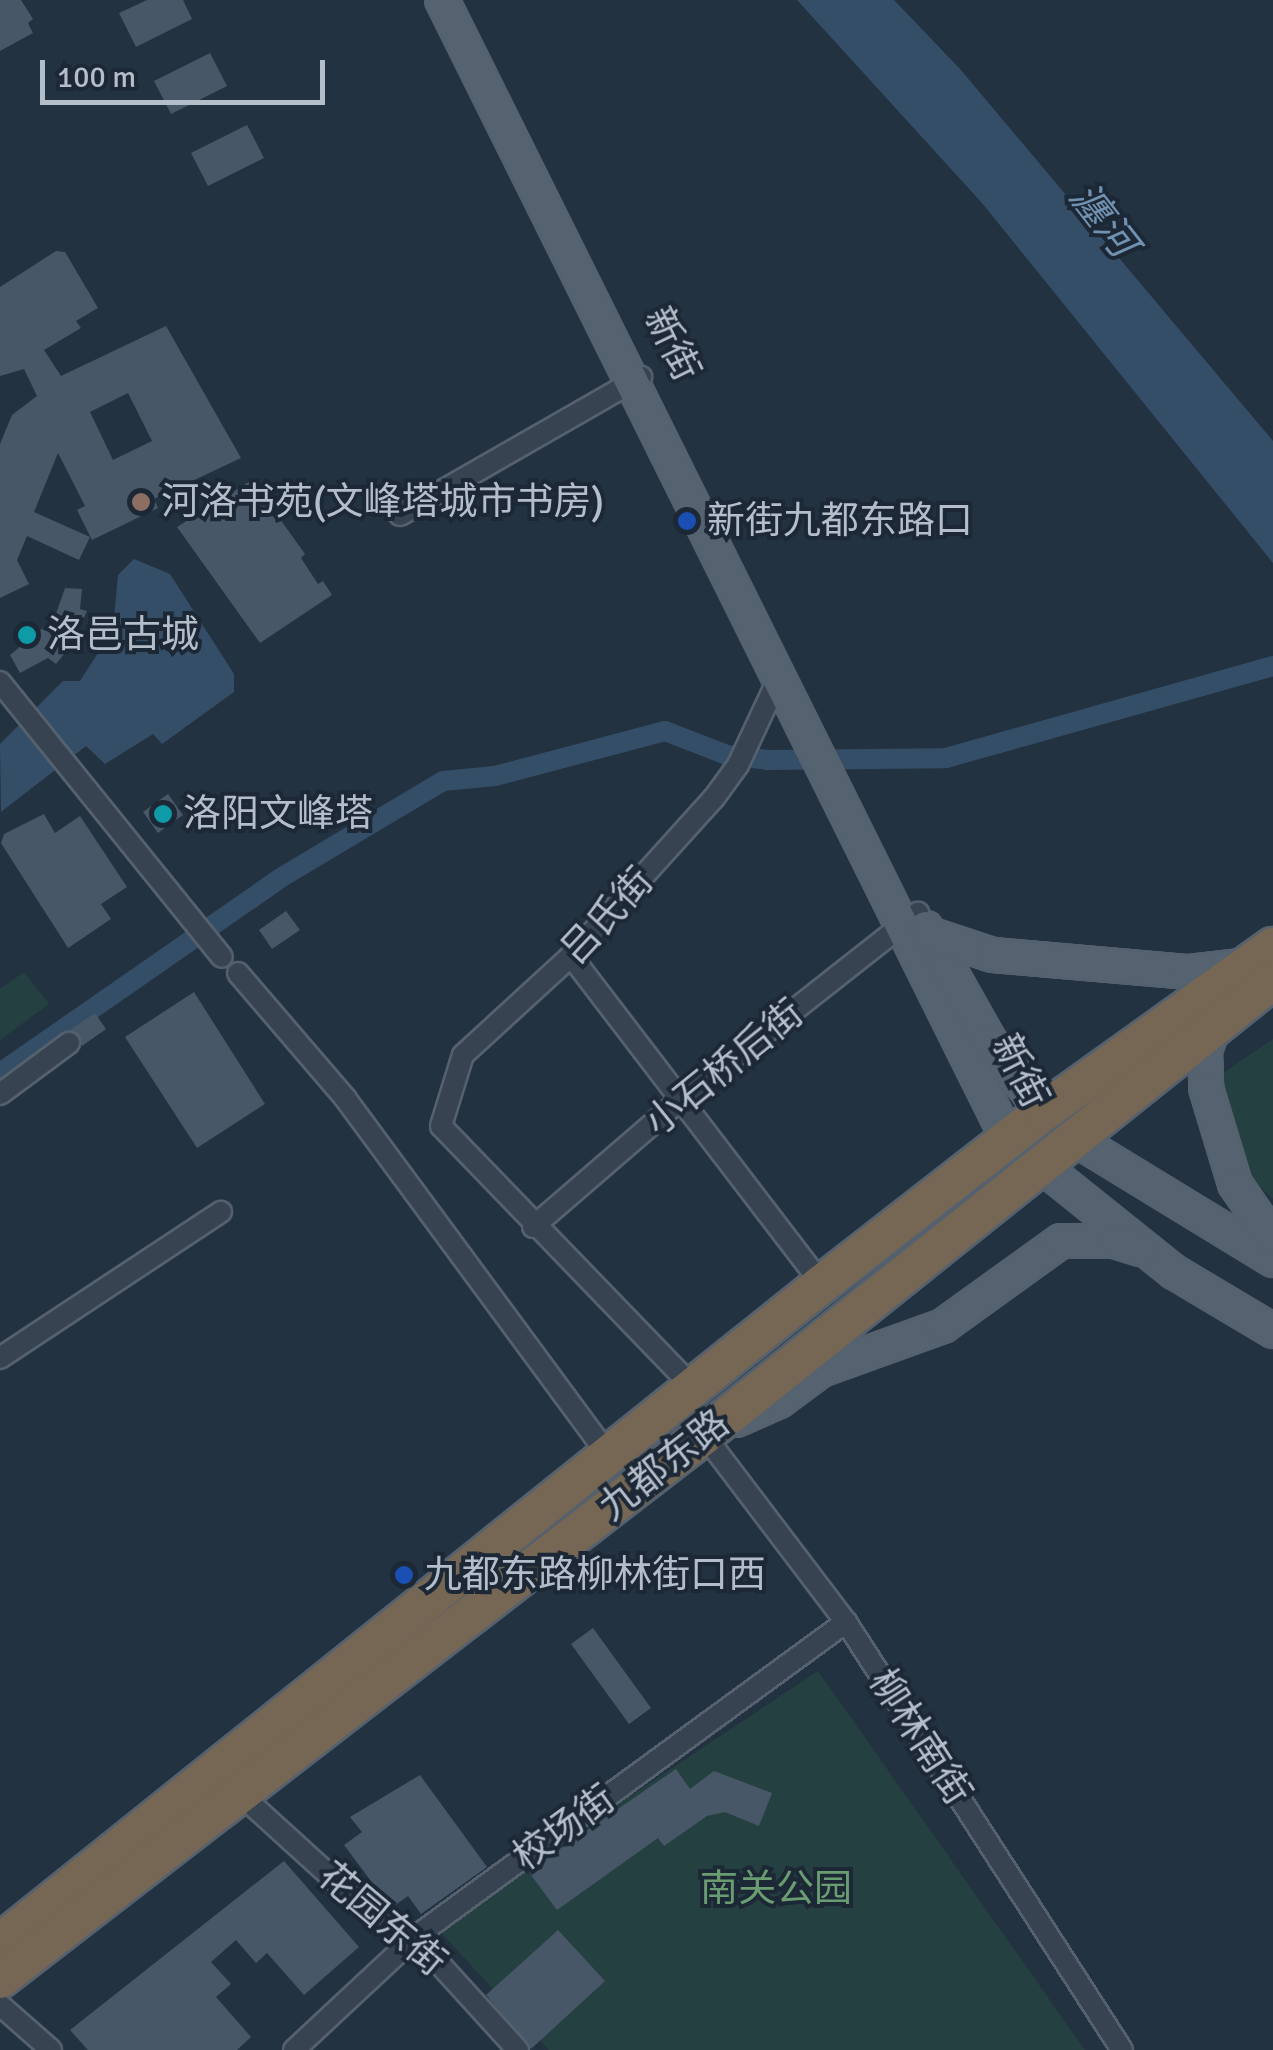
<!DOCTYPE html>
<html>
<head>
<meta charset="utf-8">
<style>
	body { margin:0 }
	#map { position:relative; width:1273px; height:2050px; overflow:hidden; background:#233240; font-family:Signika,"Noto Sans SC",sans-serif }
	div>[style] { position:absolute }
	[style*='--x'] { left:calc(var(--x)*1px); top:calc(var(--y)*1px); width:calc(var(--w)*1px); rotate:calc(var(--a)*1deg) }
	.green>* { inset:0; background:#254041 }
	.water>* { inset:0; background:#354e68 }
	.canal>* { height:20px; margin:-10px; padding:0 10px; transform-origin:10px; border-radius:10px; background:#354e68 }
	.building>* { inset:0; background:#475767 }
	.roads { filter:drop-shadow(2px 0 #55616e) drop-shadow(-2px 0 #55616e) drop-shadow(0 2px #55616e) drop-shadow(0 -2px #55616e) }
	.street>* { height:20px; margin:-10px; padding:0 10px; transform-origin:10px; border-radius:10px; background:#374350 }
	.primary>* { height:32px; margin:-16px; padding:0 16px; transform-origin:16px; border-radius:16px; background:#556270 }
	.highway>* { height:38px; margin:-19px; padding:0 19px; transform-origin:19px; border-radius:19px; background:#766654 }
	.dots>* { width:28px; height:28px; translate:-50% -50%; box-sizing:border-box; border:5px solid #1c2835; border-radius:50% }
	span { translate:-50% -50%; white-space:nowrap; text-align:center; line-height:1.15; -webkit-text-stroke:8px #1c2835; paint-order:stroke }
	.street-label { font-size:38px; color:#b4becb }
	.poi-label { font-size:38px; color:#b4becb }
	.left { translate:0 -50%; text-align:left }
	.park-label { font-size:38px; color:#699d71 }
	.water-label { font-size:40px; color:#7191b0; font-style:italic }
	.scale { position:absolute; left:40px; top:60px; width:285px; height:45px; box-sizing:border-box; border:5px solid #b4becb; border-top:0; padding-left:12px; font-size:30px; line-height:35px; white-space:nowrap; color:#b4becb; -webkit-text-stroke:8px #1c2835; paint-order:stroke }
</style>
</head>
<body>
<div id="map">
	<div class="green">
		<div style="clip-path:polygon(24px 972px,49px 1004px,0 1040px,0 989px)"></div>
		<div style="clip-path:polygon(1273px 1039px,1273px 1199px,1237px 1164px,1217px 1077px)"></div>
		<div style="clip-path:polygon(818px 1671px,1085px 2050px,549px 2050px,435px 1926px)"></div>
	</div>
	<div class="water">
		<div style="clip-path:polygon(797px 0,894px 0,960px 69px,1273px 441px,1273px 563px,982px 203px)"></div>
		<div style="clip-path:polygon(134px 559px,170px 574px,234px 674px,234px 692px,162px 744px,153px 734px,105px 764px,86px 746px,1px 812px,0 744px,63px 681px,80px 681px,113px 630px,118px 575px)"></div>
	</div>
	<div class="canal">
		<div style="--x:0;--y:1073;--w:343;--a:-34.8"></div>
		<div style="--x:282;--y:877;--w:187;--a:-30.8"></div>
		<div style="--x:443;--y:781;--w:52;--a:-5.5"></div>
		<div style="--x:495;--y:776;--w:176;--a:-14.8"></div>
		<div style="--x:665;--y:731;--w:66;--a:21.2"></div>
		<div style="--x:727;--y:755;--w:41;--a:7"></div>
		<div style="--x:768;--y:760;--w:178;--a:-0.6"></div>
		<div style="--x:946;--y:758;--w:340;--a:-15.7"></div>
	</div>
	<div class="building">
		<div style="clip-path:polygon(0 0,21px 0,33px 19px,28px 23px,33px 33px,0 51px)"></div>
		<div style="clip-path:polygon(147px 0,183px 0,192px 19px,136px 47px,119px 13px)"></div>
		<div style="clip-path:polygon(210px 53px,227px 86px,171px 114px,154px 81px)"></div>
		<div style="clip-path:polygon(247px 125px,264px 158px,208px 186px,191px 153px)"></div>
		<div style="clip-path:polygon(evenodd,56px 251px,65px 252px,98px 308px,76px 321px,81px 328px,44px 350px,61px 376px,166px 326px,241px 458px,154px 499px,158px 508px,92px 540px,77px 510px,85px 506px,58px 453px,34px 512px,90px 537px,79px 560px,27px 536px,17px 560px,29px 584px,0 598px,0 444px,12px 415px,37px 396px,24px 369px,0 376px,0 287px,56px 251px,128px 393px,152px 441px,113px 460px,90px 412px,128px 393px)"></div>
		<div style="clip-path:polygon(252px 480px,305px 554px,301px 558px,318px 584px,323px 581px,332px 595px,260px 643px,177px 527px)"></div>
		<div style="clip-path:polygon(65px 588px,82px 589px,80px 609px,87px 611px,73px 643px,56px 664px,48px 658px,20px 673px,10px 655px,49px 623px,51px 628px)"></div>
		<div style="clip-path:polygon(168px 794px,183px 815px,158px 833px,143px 812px)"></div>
		<div style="clip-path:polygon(44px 814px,55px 833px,80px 816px,127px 887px,101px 904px,111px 919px,68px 948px,1px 843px,4px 834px)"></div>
		<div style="clip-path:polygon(286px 911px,300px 930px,272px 949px,259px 930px)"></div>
		<div style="clip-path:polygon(194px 992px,265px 1104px,197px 1148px,125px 1037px)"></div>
		<div style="clip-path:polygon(95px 1013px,106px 1029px,82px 1046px,70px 1030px)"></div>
		<div style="clip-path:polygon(593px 1628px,651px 1708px,629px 1724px,571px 1644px)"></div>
		<div style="clip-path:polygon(676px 1769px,690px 1789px,714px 1771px,772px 1793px,759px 1826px,725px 1812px,707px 1816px,664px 1846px,658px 1838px,557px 1910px,528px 1871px)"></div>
		<div style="clip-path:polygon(420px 1775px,487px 1867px,421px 1914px,408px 1896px,391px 1908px,344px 1845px,362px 1832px,350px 1817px)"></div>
		<div style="clip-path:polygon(284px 1861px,359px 1947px,304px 1995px,267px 1953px,256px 1963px,236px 1940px,211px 1962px,231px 1984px,216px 1997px,251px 2037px,237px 2050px,88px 2050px,70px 2030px)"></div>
		<div style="clip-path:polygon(558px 1930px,605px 1981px,531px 2049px,486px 1995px)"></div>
	</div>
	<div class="roads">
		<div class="street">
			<div style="--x:400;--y:515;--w:278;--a:-29.8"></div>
			<div style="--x:0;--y:682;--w:353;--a:51.1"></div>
			<div style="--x:571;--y:956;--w:413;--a:52.6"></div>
			<div style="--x:238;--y:973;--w:165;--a:49.4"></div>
			<div style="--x:345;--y:1098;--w:442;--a:53.6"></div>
			<div style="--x:0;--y:1094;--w:86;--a:-36.5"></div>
			<div style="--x:533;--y:1227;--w:194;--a:-40.8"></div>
			<div style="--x:680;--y:1100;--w:303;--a:-38.2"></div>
			<div style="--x:0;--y:1358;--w:265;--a:-33.5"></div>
			<div style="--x:692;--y:1386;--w:361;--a:-134"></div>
			<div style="--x:441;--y:1126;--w:74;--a:-72.8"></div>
			<div style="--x:463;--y:1055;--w:147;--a:-42.5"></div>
			<div style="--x:571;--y:956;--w:213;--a:-47.9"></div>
			<div style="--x:714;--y:798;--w:41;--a:-54"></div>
			<div style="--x:738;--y:765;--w:102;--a:-64.9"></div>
			<div style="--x:704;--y:1435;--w:235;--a:52.8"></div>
			<div style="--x:846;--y:1622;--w:509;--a:57.18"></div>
			<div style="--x:240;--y:1794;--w:180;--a:42.3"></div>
			<div style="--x:373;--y:1915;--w:47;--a:27.6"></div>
			<div style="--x:415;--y:1937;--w:153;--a:47.7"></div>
			<div style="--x:0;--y:2005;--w:68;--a:41.4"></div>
			<div style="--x:294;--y:2050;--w:166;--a:-43"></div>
			<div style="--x:415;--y:1937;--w:534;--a:-36.16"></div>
		</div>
		<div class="primary">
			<div style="--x:442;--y:0;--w:1272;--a:63.58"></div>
			<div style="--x:1008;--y:1139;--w:213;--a:38.7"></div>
			<div style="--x:1174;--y:1272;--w:115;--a:30.8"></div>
			<div style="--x:926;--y:928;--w:129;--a:60.6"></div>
			<div style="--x:989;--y:1040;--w:90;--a:53.1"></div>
			<div style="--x:1043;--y:1112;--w:36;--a:42"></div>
			<div style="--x:1070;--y:1136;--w:238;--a:31.4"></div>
			<div style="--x:929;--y:934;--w:67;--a:18.2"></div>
			<div style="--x:993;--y:955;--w:197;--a:5"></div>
			<div style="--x:1189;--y:972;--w:59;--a:-6.8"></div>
			<div style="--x:1215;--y:1022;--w:31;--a:109"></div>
			<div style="--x:1205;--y:1051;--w:37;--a:88"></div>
			<div style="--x:1206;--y:1088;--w:100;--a:73.2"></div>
			<div style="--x:1235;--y:1184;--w:67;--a:55.4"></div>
			<div style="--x:736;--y:1420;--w:47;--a:-23.8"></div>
			<div style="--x:779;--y:1401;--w:52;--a:-36.4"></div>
			<div style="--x:821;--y:1370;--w:130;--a:-19.8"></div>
			<div style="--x:943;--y:1326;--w:145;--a:-35.8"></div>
			<div style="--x:1061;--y:1241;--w:53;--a:0"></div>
			<div style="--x:1114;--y:1241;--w:27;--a:17"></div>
		</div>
		<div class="highway">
			<div style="--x:0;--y:1943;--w:1054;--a:-38.72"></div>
			<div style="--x:822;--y:1284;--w:280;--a:-37.9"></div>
			<div style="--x:1043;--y:1112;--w:283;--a:-35.7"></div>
			<div style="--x:0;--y:1979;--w:890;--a:-37.69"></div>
			<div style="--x:704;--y:1435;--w:729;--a:-38.65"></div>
		</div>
	</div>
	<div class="dots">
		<div style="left:141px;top:502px;background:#8d6e63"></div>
		<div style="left:687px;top:521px;background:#1a4fb4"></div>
		<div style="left:27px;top:635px;background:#0f9aa8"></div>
		<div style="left:163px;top:814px;background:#0f9aa8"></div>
		<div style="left:404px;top:1575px;background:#1a4fb4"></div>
	</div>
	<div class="street-label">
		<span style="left:672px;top:344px;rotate:64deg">新街</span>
		<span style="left:607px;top:916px;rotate:-47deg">吕氏街</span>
		<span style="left:724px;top:1068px;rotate:-39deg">小石桥后街</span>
		<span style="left:1020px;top:1071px;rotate:63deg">新街</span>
		<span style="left:664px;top:1465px;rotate:-38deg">九都东路</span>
		<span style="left:920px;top:1737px;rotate:57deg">柳林南街</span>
		<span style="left:564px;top:1828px;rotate:-36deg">校场街</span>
		<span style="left:382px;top:1919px;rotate:40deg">花园东街</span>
	</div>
	<div class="poi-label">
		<span class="left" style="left:161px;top:502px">河洛书苑(文峰塔城市书房)</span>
		<span class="left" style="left:707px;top:521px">新街九都东路口</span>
		<span class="left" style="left:47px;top:635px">洛邑古城</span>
		<span class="left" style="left:183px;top:814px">洛阳文峰塔</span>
		<span class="left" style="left:424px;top:1575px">九都东路柳林街口西</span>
	</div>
	<div class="park-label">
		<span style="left:776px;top:1889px">南关公园</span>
	</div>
	<div class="water-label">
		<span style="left:1103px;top:220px;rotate:52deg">瀍河</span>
	</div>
	<div class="scale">100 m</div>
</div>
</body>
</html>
